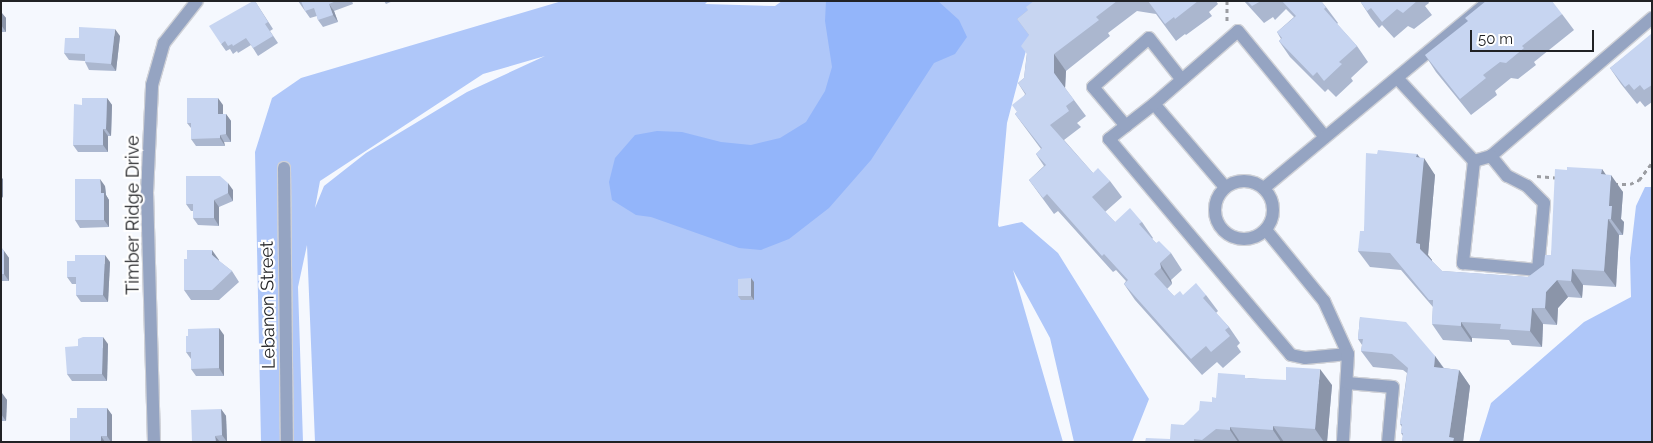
<!DOCTYPE html>
<html>
<head>
<meta charset="utf-8">
<style>
	body { margin:0 }
	#map { position:relative; width:1653px; height:443px; overflow:hidden; background:#f5f8fe; font-family:Raleway,sans-serif }
	div>[style] { position:absolute }
	[style*='--x'] { left:calc(var(--x)*1px); top:calc(var(--y)*1px); width:calc(var(--w)*1px); rotate:calc(var(--a)*1deg) }
	.green>* { inset:0; background:#afc7f9 }
	.water>* { inset:0; background:#93b5fa }
	.path>* { height:3px; margin-top:-1.5px; transform-origin:0; background:repeating-linear-gradient(90deg,#9b9da2 0 4px,transparent 0 8px) }
	.roads { filter:drop-shadow(1px 0 #cfd1d7) drop-shadow(-1px 0 #cfd1d7) drop-shadow(0 1px #cfd1d7) drop-shadow(0 -1px #cfd1d7) }
	.minor>* { height:12px; margin:-6px; padding:0 6px; transform-origin:6px; border-radius:6px; background:#95a4c2 }
	.minor>.ring { margin:-6px; padding:0; box-sizing:content-box; background:none; border:12px solid #95a4c2; border-radius:50% }
	.wall>* { inset:0; background:#abb7cf }
	.shaded-wall>* { inset:0; background:#8b95a9 }
	.building>* { inset:0; background:#c7d5f1 }
	span { translate:-50% -50%; white-space:nowrap; text-align:center; line-height:1.15; -webkit-text-stroke:4.5px #fff; paint-order:stroke }
	.street-label { font-size:18px; color:#212225 }
	.frame { position:absolute; inset:0; border:2px solid #212225; pointer-events:none }
	.scale { position:absolute; left:1470px; top:30px; width:124px; height:22px; box-sizing:border-box; border:2px solid #212225; border-top:0; padding-left:6px; font-size:15px; line-height:18px; white-space:nowrap; color:#212225; -webkit-text-stroke:4px #fff; paint-order:stroke }
</style>
</head>
<body>
<div id="map">
	<div class="green">
		<div style="clip-path:polygon(evenodd,562px 1px,708px 1px,705px 4px,775px 6px,782px 1px,1048px 1px,1037px 9px,1007px 123px,998px 225px,999px 227px,1022px 222px,1058px 253px,1149px 399px,1132px 442px,1074px 442px,1050px 338px,1013px 270px,1063px 442px,315px 442px,307px 245px,298px 287px,303px 442px,261px 442px,255px 152px,272px 98px,301px 78px,562px 1px,545px 56px,467px 92px,366px 153px,324px 186px,315px 208px,320px 181px,483px 74px,545px 56px)"></div>
		<div style="clip-path:polygon(1645px 187px,1652px 187px,1652px 442px,1479px 442px,1491px 403px,1584px 322px,1631px 297px,1630px 258px,1636px 206px)"></div>
	</div>
	<div class="water">
		<div style="clip-path:polygon(826px 1px,938px 1px,959px 20px,967px 37px,955px 54px,934px 63px,871px 160px,829px 208px,789px 239px,761px 250px,739px 248px,651px 217px,636px 215px,612px 200px,609px 182px,615px 158px,635px 135px,657px 131px,682px 132px,721px 142px,751px 145px,780px 138px,806px 122px,825px 91px,832px 67px,825px 21px)"></div>
	</div>
	<div class="path">
		<div style="--x:1227;--y:1;--w:22;--a:90"></div>
		<div style="--x:1537;--y:176;--w:21;--a:5"></div>
		<div style="--x:1614;--y:184;--w:16;--a:0"></div>
		<div style="--x:1630;--y:184;--w:10;--a:-24"></div>
		<div style="--x:1639;--y:180;--w:21;--a:-53"></div>
	</div>
	<div class="roads">
		<div class="minor">
			<div style="--x:1398;--y:79;--w:112;--a:47.2"></div>
			<div style="--x:1474;--y:161;--w:18;--a:-16"></div>
			<div style="--x:1491;--y:156;--w:212;--a:-40.6"></div>
			<div style="--x:1154;--y:104;--w:57;--a:142.1"></div>
			<div style="--x:1109;--y:139;--w:282;--a:49.9"></div>
			<div style="--x:1291;--y:355;--w:14;--a:12"></div>
			<div style="--x:1305;--y:358;--w:43;--a:-5.3"></div>
			<div style="--x:1126;--y:126;--w:51;--a:-130.2"></div>
			<div style="--x:1093;--y:87;--w:74;--a:-41.2"></div>
			<div style="--x:1149;--y:38;--w:53;--a:51.8"></div>
			<div style="--x:1474;--y:161;--w:103;--a:96.2"></div>
			<div style="--x:1463;--y:263;--w:75;--a:5.3"></div>
			<div style="--x:1538;--y:270;--w:67;--a:-84.9"></div>
			<div style="--x:1544;--y:203;--w:24;--a:-135"></div>
			<div style="--x:1527;--y:186;--w:22;--a:-153"></div>
			<div style="--x:1507;--y:176;--w:26;--a:-129"></div>
			<div style="--x:284;--y:168;--w:274;--a:89.4"></div>
			<div class="ring" style="left:1215px;top:181px;width:46px;height:46px"></div>
			<div style="--x:1225;--y:187;--w:109;--a:-130.5"></div>
			<div style="--x:1154;--y:104;--w:111;--a:-41"></div>
			<div style="--x:1238;--y:31;--w:137;--a:50.6"></div>
			<div style="--x:1264;--y:188;--w:293;--a:-39.7"></div>
			<div style="--x:1266;--y:230;--w:92;--a:50.8"></div>
			<div style="--x:1324;--y:301;--w:58;--a:65.6"></div>
			<div style="--x:1348;--y:354;--w:88;--a:93.3"></div>
			<div style="--x:1347;--y:383;--w:46;--a:5"></div>
			<div style="--x:1393;--y:387;--w:55;--a:95.2"></div>
			<div style="--x:154;--y:442;--w:249;--a:-91.6"></div>
			<div style="--x:147;--y:193;--w:108;--a:-87.3"></div>
			<div style="--x:152;--y:85;--w:44;--a:-74.1"></div>
			<div style="--x:164;--y:43;--w:53;--a:-51.8"></div>
		</div>
	</div>
	<div class="wall">
		<div style="clip-path:polygon(255px 1px,273px 29px,270px 31px,278px 43px,258px 56px,251px 45px,238px 53px,237px 51px,233px 54px,230px 49px,226px 51px,221px 44px)"></div>
		<div style="clip-path:polygon(298px 1px,352px 1px,353px 4px,334px 11px,338px 22px,323px 27px,318px 20px,317px 16px,310px 18px)"></div>
		<div style="clip-path:polygon(384px 1px,393px 1px,386px 4px)"></div>
		<div style="clip-path:polygon(1034px 1px,1216px 1px,1218px 4px,1209px 12px,1212px 16px,1186px 35px,1185px 34px,1176px 41px,1156px 14px,1137px 11px,1108px 33px,1110px 36px,1066px 71px,1065px 88px,1086px 116px,1077px 123px,1081px 127px,1064px 140px,1093px 173px,1110px 181px,1122px 197px,1105px 212px,1115px 222px,1142px 222px,1153px 238px,1152px 239px,1156px 243px,1171px 253px,1182px 270px,1171px 280px,1172px 284px,1167px 289px,1174px 296px,1183px 295px,1206px 295px,1218px 311px,1216px 313px,1229px 327px,1240px 343px,1237px 346px,1241px 352px,1223px 368px,1217px 362px,1202px 375px,1135px 300px,1124px 284px,1126px 281px,1116px 270px,1113px 272px,1058px 211px,1054px 214px,1029px 180px,1044px 166px,1036px 154px,1041px 149px,1015px 114px,1017px 112px,1025px 94px,1018px 83px,1024px 78px,1029px 35px,1017px 19px,1028px 10px)"></div>
		<div style="clip-path:polygon(1244px 1px,1321px 1px,1326px 7px,1338px 23px,1337px 24px,1357px 46px,1368px 62px,1351px 78px,1353px 81px,1336px 97px,1328px 89px,1325px 92px,1290px 57px,1279px 41px,1281px 39px,1277px 32px,1294px 17px,1286px 9px,1275px 20px,1273px 17px,1264px 23px)"></div>
		<div style="clip-path:polygon(1360px 1px,1428px 1px,1429px 3px,1425px 6px,1432px 15px,1414px 29px,1408px 26px,1394px 38px,1382px 25px,1379px 28px,1371px 18px)"></div>
		<div style="clip-path:polygon(1px 12px,6px 18px,6px 32px,1px 32px)"></div>
		<div style="clip-path:polygon(1562px 14px,1574px 30px,1534px 62px,1536px 65px,1518px 79px,1511px 78px,1495px 91px,1497px 95px,1471px 115px,1436px 72px,1425px 55px)"></div>
		<div style="clip-path:polygon(1652px 35px,1652px 102px,1645px 107px,1640px 101px,1637px 104px,1621px 84px,1610px 68px)"></div>
		<div style="clip-path:polygon(120px 36px,116px 71px,89px 70px,85px 62px,85px 61px,69px 60px,64px 53px,79px 38px)"></div>
		<div style="clip-path:polygon(107px 98px,112px 105px,111px 136px,108px 136px,108px 152px,78px 152px,73px 145px,82px 105px)"></div>
		<div style="clip-path:polygon(223px 105px,223px 114px,226px 114px,231px 121px,231px 142px,224px 142px,225px 146px,196px 146px,191px 139px,191px 128px,187px 123px)"></div>
		<div style="clip-path:polygon(1377px 154px,1417px 154px,1435px 175px,1428px 255px,1432px 260px,1432px 261px,1442px 271px,1528px 277px,1544px 265px,1551px 255px,1567px 170px,1602px 169px,1605px 175px,1623px 192px,1621px 219px,1624px 222px,1623px 235px,1619px 235px,1616px 287px,1583px 285px,1582px 298px,1568px 297px,1558px 308px,1557px 325px,1543px 324px,1542px 347px,1512px 345px,1509px 340px,1472px 338px,1472px 342px,1443px 340px,1432px 324px,1433px 307px,1401px 270px,1370px 267px,1358px 251px,1364px 231px)"></div>
		<div style="clip-path:polygon(105px 186px,106px 195px,109px 200px,109px 227px,80px 228px,75px 220px)"></div>
		<div style="clip-path:polygon(233px 190px,233px 201px,219px 207px,219px 226px,198px 225px,193px 218px,193px 211px,191px 211px,186px 204px)"></div>
		<div style="clip-path:polygon(1px 247px,9px 258px,9px 281px,1px 281px)"></div>
		<div style="clip-path:polygon(187px 259px,219px 260px,219px 261px,232px 271px,239px 282px,219px 300px,191px 300px,184px 290px)"></div>
		<div style="clip-path:polygon(110px 262px,108px 302px,81px 302px,76px 295px,76px 284px,72px 284px,67px 277px)"></div>
		<div style="clip-path:polygon(754px 282px,754px 300px,741px 300px,738px 296px)"></div>
		<div style="clip-path:polygon(1360px 317px,1435px 356px,1444px 368px,1459px 370px,1470px 386px,1463px 442px,1402px 442px,1403px 436px,1401px 433px,1402px 427px,1400px 424px,1407px 373px,1403px 370px,1373px 367px,1361px 351px,1362px 345px,1358px 339px)"></div>
		<div style="clip-path:polygon(224px 335px,224px 376px,196px 376px,191px 369px,191px 359px,186px 352px,188px 336px)"></div>
		<div style="clip-path:polygon(108px 344px,107px 381px,72px 381px,67px 374px)"></div>
		<div style="clip-path:polygon(1248px 378px,1332px 385px,1327px 442px,1145px 442px,1170px 439px,1184px 425px,1212px 402px)"></div>
		<div style="clip-path:polygon(1px 393px,7px 400px,6px 421px,1px 421px)"></div>
		<div style="clip-path:polygon(107px 408px,112px 415px,112px 442px,70px 442px)"></div>
		<div style="clip-path:polygon(221px 409px,226px 416px,227px 442px,192px 442px)"></div>
	</div>
	<div class="shaded-wall">
		<div style="clip-path:polygon(329px 4px,334px 11px,338px 22px,333px 15px)"></div>
		<div style="clip-path:polygon(1px 12px,6px 18px,6px 32px,1px 25px)"></div>
		<div style="clip-path:polygon(115px 29px,120px 36px,116px 71px,111px 64px)"></div>
		<div style="clip-path:polygon(1054px 54px,1066px 71px,1065px 89px,1054px 73px)"></div>
		<div style="clip-path:polygon(107px 98px,112px 105px,111px 136px,106px 129px)"></div>
		<div style="clip-path:polygon(218px 98px,223px 105px,223px 122px,218px 114px)"></div>
		<div style="clip-path:polygon(226px 114px,231px 121px,231px 142px,226px 134px)"></div>
		<div style="clip-path:polygon(103px 129px,108px 136px,108px 152px,103px 145px)"></div>
		<div style="clip-path:polygon(220px 135px,224px 142px,225px 146px,220px 138px)"></div>
		<div style="clip-path:polygon(1417px 154px,1423px 163px,1424px 158px,1435px 175px,1428px 255px,1432px 260px,1431px 266px,1416px 243px,1416px 157px)"></div>
		<div style="clip-path:polygon(1602px 169px,1611px 182px,1611px 175px,1623px 192px,1621px 219px,1624px 222px,1623px 235px,1611px 219px,1609px 206px,1601px 174px)"></div>
		<div style="clip-path:polygon(1px 177px,3px 179px,3px 198px,1px 195px)"></div>
		<div style="clip-path:polygon(100px 179px,105px 186px,106px 195px,109px 200px,109px 227px,104px 220px,101px 193px)"></div>
		<div style="clip-path:polygon(228px 183px,233px 190px,233px 201px,228px 193px)"></div>
		<div style="clip-path:polygon(214px 200px,219px 207px,219px 226px,214px 218px)"></div>
		<div style="clip-path:polygon(1608px 219px,1619px 235px,1616px 287px,1604px 271px)"></div>
		<div style="clip-path:polygon(212px 250px,219px 260px,219px 265px,212px 255px)"></div>
		<div style="clip-path:polygon(4px 251px,9px 258px,9px 281px,4px 274px)"></div>
		<div style="clip-path:polygon(105px 255px,110px 262px,108px 302px,103px 295px)"></div>
		<div style="clip-path:polygon(1160px 263px,1171px 280px,1172px 284px,1161px 268px)"></div>
		<div style="clip-path:polygon(1572px 269px,1583px 285px,1582px 298px,1571px 281px)"></div>
		<div style="clip-path:polygon(751px 278px,754px 282px,754px 300px,751px 296px)"></div>
		<div style="clip-path:polygon(1557px 280px,1568px 297px,1558px 308px,1557px 325px,1545px 308px,1546px 292px)"></div>
		<div style="clip-path:polygon(1532px 308px,1543px 324px,1542px 347px,1530px 331px)"></div>
		<div style="clip-path:polygon(1461px 322px,1472px 338px,1472px 342px,1461px 326px)"></div>
		<div style="clip-path:polygon(219px 328px,224px 335px,224px 376px,219px 368px)"></div>
		<div style="clip-path:polygon(103px 337px,108px 344px,107px 381px,102px 374px)"></div>
		<div style="clip-path:polygon(1px 344px,2px 345px,2px 359px,1px 358px)"></div>
		<div style="clip-path:polygon(1435px 356px,1446px 372px,1434px 367px)"></div>
		<div style="clip-path:polygon(1320px 369px,1332px 385px,1327px 442px,1324px 442px,1315px 429px)"></div>
		<div style="clip-path:polygon(1459px 370px,1470px 386px,1463px 442px,1453px 442px,1449px 437px)"></div>
		<div style="clip-path:polygon(2px 393px,7px 400px,6px 421px,1px 414px)"></div>
		<div style="clip-path:polygon(107px 408px,112px 415px,112px 442px,111px 442px,107px 436px)"></div>
		<div style="clip-path:polygon(221px 409px,226px 416px,227px 442px,222px 435px)"></div>
		<div style="clip-path:polygon(1273px 426px,1284px 442px,1281px 442px,1273px 430px)"></div>
		<div style="clip-path:polygon(1230px 427px,1240px 442px,1238px 442px,1230px 430px)"></div>
		<div style="clip-path:polygon(101px 436px,105px 442px,101px 442px)"></div>
		<div style="clip-path:polygon(215px 436px,220px 442px,216px 442px)"></div>
	</div>
	<div class="building">
		<div style="clip-path:polygon(253px 1px,255px 1px,268px 22px,265px 24px,273px 36px,253px 48px,246px 38px,233px 46px,232px 44px,228px 46px,225px 41px,221px 44px,209px 26px)"></div>
		<div style="clip-path:polygon(298px 1px,336px 1px,329px 4px,333px 15px,318px 20px,314px 8px,305px 11px,301px 1px,298px 2px)"></div>
		<div style="clip-path:polygon(1034px 1px,1117px 1px,1096px 17px,1099px 20px,1054px 54px,1054px 73px,1074px 100px,1066px 106px,1069px 111px,1050px 125px,1093px 173px,1098px 168px,1110px 181px,1092px 197px,1115px 222px,1130px 208px,1142px 222px,1139px 224px,1156px 243px,1159px 241px,1171px 253px,1160px 263px,1161px 268px,1154px 274px,1174px 296px,1180px 291px,1183px 295px,1196px 283px,1206px 295px,1203px 298px,1229px 327px,1225px 330px,1230px 336px,1211px 352px,1206px 346px,1191px 359px,1124px 284px,1128px 280px,1104px 254px,1102px 256px,1047px 194px,1043px 198px,1029px 180px,1046px 165px,1036px 154px,1042px 148px,1015px 114px,1017px 112px,1012px 105px,1026px 94px,1018px 83px,1024px 78px,1027px 54px,1021px 46px,1029px 35px,1017px 19px,1028px 10px,1026px 7px)"></div>
		<div style="clip-path:polygon(1148px 1px,1198px 1px,1175px 19px,1174px 17px,1165px 24px)"></div>
		<div style="clip-path:polygon(1247px 1px,1261px 1px,1252px 6px)"></div>
		<div style="clip-path:polygon(1282px 1px,1321px 1px,1326px 7px,1324px 9px,1357px 46px,1339px 62px,1342px 64px,1324px 81px,1317px 72px,1313px 76px,1279px 41px,1282px 38px,1277px 32px,1296px 16px)"></div>
		<div style="clip-path:polygon(1360px 1px,1417px 1px,1403px 13px,1397px 9px,1382px 22px,1371px 8px,1367px 11px)"></div>
		<div style="clip-path:polygon(1486px 1px,1552px 1px,1562px 14px,1522px 46px,1524px 48px,1506px 63px,1500px 62px,1483px 75px,1486px 78px,1460px 99px,1425px 55px,1468px 21px,1465px 18px)"></div>
		<div style="clip-path:polygon(79px 27px,115px 29px,111px 64px,85px 62px,85px 54px,64px 53px,65px 38px,79px 38px)"></div>
		<div style="clip-path:polygon(1651px 34px,1652px 35px,1652px 85px,1644px 90px,1640px 85px,1634px 90px,1629px 84px,1625px 87px,1610px 68px)"></div>
		<div style="clip-path:polygon(82px 98px,107px 98px,106px 129px,103px 129px,103px 145px,73px 145px,74px 104px,82px 105px)"></div>
		<div style="clip-path:polygon(187px 98px,218px 98px,218px 114px,226px 114px,226px 134px,220px 135px,220px 138px,191px 139px,191px 123px,187px 123px)"></div>
		<div style="clip-path:polygon(1378px 150px,1417px 154px,1416px 157px,1424px 158px,1416px 243px,1420px 244px,1420px 249px,1442px 271px,1528px 277px,1544px 265px,1545px 255px,1551px 255px,1555px 169px,1567px 170px,1567px 167px,1602px 169px,1601px 174px,1611px 175px,1609px 206px,1612px 206px,1611px 219px,1608px 219px,1604px 271px,1572px 269px,1571px 281px,1557px 280px,1546px 292px,1545px 308px,1532px 308px,1530px 331px,1500px 329px,1501px 324px,1461px 322px,1461px 326px,1432px 324px,1433px 300px,1429px 300px,1390px 253px,1358px 251px,1360px 231px,1364px 231px,1366px 153px,1377px 154px)"></div>
		<div style="clip-path:polygon(186px 176px,220px 176px,228px 183px,228px 193px,214px 200px,214px 218px,193px 218px,193px 204px,186px 204px)"></div>
		<div style="clip-path:polygon(75px 179px,100px 179px,101px 193px,104px 193px,104px 220px,75px 220px)"></div>
		<div style="clip-path:polygon(1px 247px,4px 251px,4px 274px,1px 274px)"></div>
		<div style="clip-path:polygon(187px 250px,212px 250px,212px 255px,232px 271px,212px 290px,184px 290px,184px 259px,187px 259px)"></div>
		<div style="clip-path:polygon(75px 255px,105px 255px,103px 295px,76px 295px,76px 277px,67px 277px,67px 261px,75px 261px)"></div>
		<div style="clip-path:polygon(751px 278px,751px 296px,738px 296px,738px 279px)"></div>
		<div style="clip-path:polygon(1360px 317px,1406px 322px,1435px 356px,1434px 367px,1459px 370px,1449px 437px,1454px 438px,1453px 442px,1402px 442px,1403px 433px,1401px 433px,1402px 424px,1400px 424px,1408px 368px,1392px 354px,1361px 351px,1363px 339px,1358px 339px)"></div>
		<div style="clip-path:polygon(219px 328px,219px 368px,191px 369px,191px 352px,186px 352px,186px 336px,188px 336px,188px 329px)"></div>
		<div style="clip-path:polygon(83px 337px,103px 337px,102px 374px,67px 374px,65px 347px,78px 346px,78px 339px)"></div>
		<div style="clip-path:polygon(1286px 367px,1320px 369px,1315px 429px,1273px 426px,1273px 430px,1230px 427px,1230px 430px,1216px 429px,1202px 440px,1194px 439px,1194px 442px,1145px 442px,1146px 438px,1170px 439px,1171px 424px,1184px 425px,1199px 410px,1200px 401px,1212px 402px,1212px 397px,1216px 398px,1218px 373px,1245px 375px,1245px 378px,1286px 380px)"></div>
		<div style="clip-path:polygon(77px 408px,107px 408px,107px 436px,101px 436px,101px 442px,70px 442px,70px 418px,77px 418px)"></div>
		<div style="clip-path:polygon(221px 409px,222px 435px,215px 436px,216px 442px,192px 442px,191px 410px)"></div>
	</div>
	<div class="street-label">
		<span style="left:133px;top:215px;rotate:-90deg">Timber Ridge Drive</span>
		<span style="left:268px;top:305px;rotate:-91deg">Lebanon Street</span>
	</div>
	<div class="frame"></div>
	<div class="scale">50 m</div>
</div>
</body>
</html>
